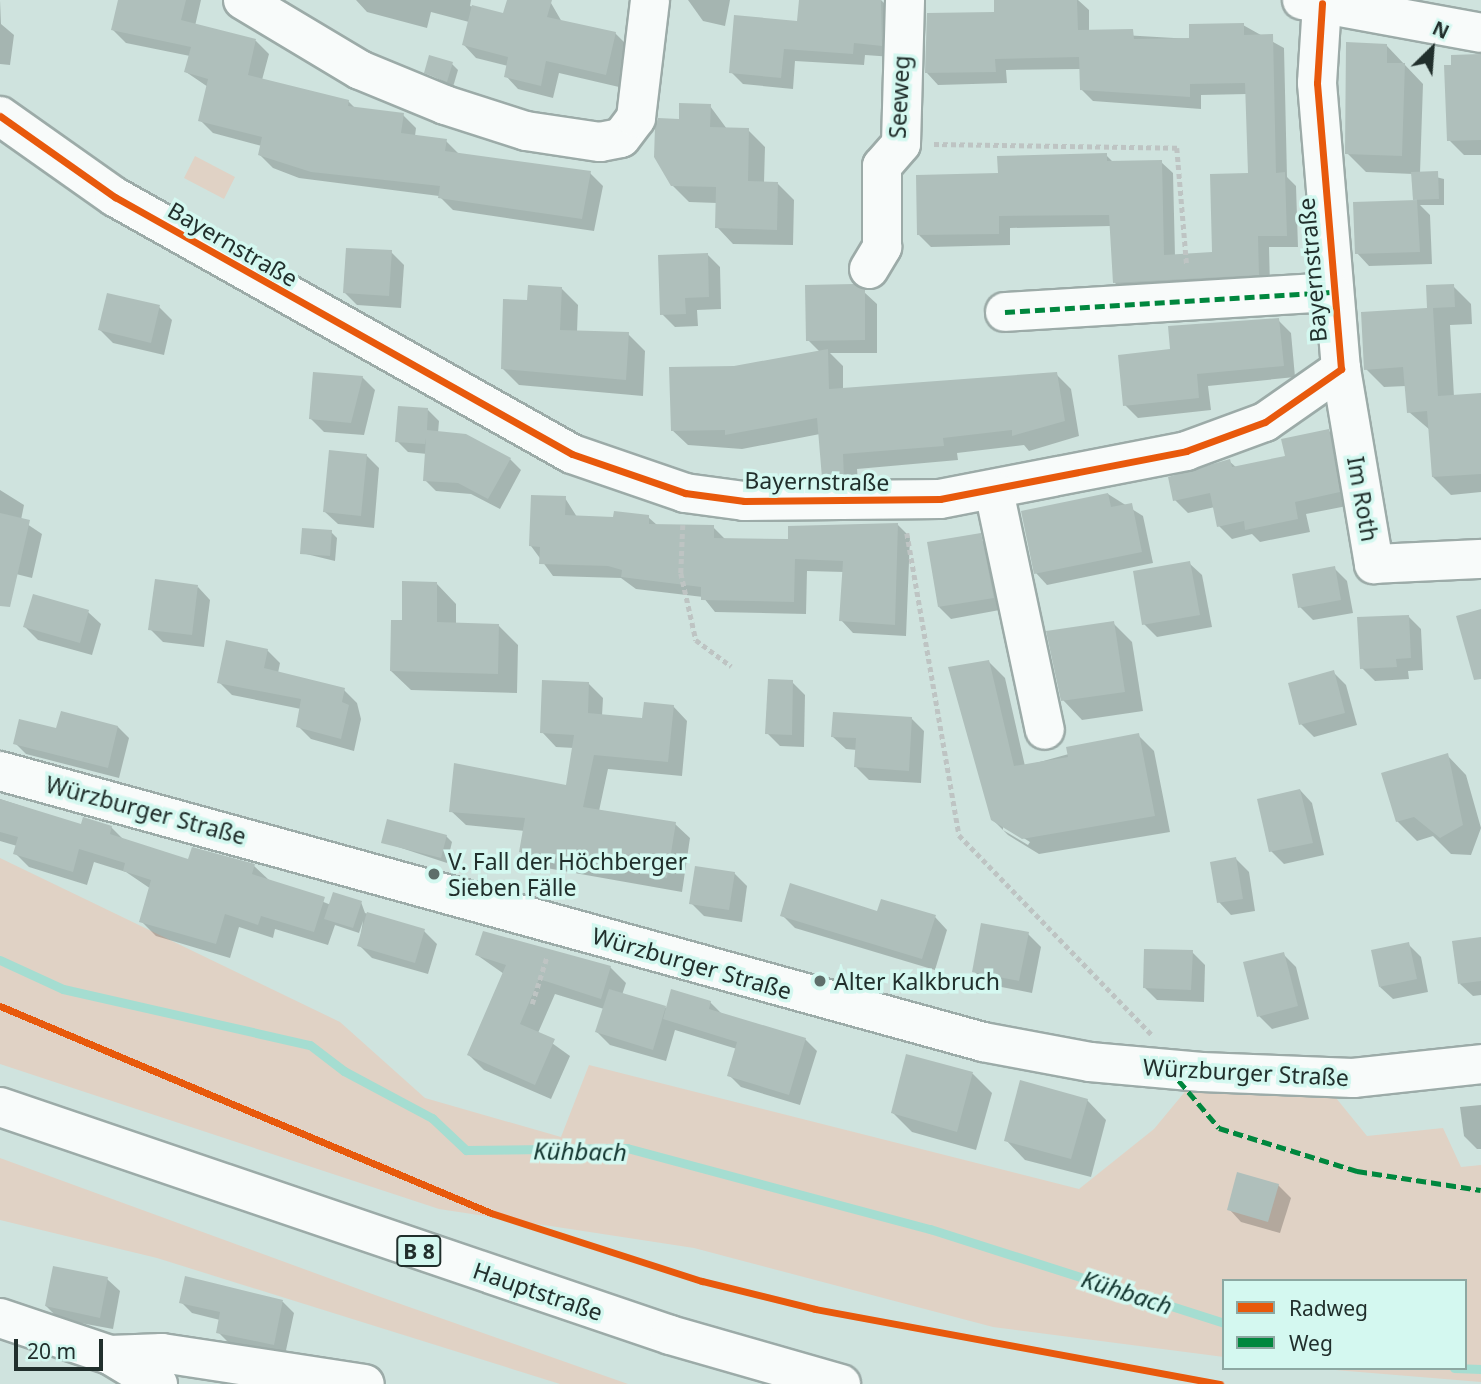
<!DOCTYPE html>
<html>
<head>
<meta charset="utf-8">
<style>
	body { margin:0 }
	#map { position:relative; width:1481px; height:1384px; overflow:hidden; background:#cfe3de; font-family:"Noto Sans",sans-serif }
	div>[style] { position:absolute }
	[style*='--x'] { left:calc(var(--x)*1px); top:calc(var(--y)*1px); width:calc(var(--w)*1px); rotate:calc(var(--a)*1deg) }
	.green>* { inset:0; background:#e0d2c5 }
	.shadow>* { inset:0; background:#0003 }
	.stream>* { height:9px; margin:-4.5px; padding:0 4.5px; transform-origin:4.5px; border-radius:4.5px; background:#a5ddd1 }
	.building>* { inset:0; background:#afbfbb }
	.path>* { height:4.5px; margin-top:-2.25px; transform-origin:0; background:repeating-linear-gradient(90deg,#bec4c3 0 5px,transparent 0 8.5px) }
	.roads { filter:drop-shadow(2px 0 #9caba8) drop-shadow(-2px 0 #9caba8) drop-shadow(0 2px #9caba8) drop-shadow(0 -2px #9caba8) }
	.minor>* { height:38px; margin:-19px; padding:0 19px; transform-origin:19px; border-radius:19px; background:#f8fbfa }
	.major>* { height:38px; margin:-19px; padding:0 19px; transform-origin:19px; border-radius:19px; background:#f8fbfa }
	.quiet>* { height:5px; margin-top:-2.5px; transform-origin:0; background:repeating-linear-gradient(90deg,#00873e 0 10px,transparent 0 15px) }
	.cycleway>* { height:7px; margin:-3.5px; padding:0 3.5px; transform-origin:3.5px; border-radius:3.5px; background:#e8590c }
	.dots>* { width:19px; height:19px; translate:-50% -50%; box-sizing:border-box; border:4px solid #d4f8f0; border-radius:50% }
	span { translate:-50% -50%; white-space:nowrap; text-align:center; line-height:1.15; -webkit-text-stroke:7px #d4f8f0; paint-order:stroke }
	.shield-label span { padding:2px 5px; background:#d4f8f0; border:2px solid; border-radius:5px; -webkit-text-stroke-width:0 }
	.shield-label { font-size:21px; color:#212f2c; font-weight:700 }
	.street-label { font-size:23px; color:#212f2c }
	.poi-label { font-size:23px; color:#212f2c }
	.left { translate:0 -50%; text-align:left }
	.water-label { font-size:24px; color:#133630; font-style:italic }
	.legend { position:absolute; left:1222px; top:1279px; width:245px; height:91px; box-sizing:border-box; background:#d4f8f0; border:2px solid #8ca8a2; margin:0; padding:9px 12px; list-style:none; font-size:21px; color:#212f2c }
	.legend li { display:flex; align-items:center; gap:14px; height:35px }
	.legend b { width:35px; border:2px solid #8ca8a2 }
	.north { position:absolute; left:1397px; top:14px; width:70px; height:70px; -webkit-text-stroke:5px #d4f8f0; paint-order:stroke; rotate:25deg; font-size:19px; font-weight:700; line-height:28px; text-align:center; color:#212f2c }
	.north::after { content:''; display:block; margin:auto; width:24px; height:32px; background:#212f2c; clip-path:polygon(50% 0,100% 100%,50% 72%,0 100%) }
	.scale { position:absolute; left:14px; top:1339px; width:89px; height:32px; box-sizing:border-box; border:4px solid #212f2c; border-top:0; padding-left:9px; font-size:21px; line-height:24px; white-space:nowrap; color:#212f2c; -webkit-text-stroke:5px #d4f8f0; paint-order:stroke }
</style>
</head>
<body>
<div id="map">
	<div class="green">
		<div style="clip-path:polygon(195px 156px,235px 177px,224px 199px,184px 178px)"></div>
		<div style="clip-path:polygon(0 858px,340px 1022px,425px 1098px,561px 1137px,589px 1065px,1079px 1189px,1154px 1129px,1193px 1082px,1336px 1098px,1367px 1136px,1443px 1128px,1461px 1167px,1481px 1165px,1481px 1382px,1311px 1368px,1465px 1368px,1465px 1281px,1224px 1281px,1224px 1357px,993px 1327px,694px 1248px,439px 1209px,0 1064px)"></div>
		<div style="clip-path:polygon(0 1158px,375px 1295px,628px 1384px,560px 1384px,157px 1258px,0 1220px)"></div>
	</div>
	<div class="shadow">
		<div style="clip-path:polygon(0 0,1px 24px,14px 35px,10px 65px,0 64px)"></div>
		<div style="clip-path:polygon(119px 0,201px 0,195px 26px,256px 41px,269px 54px,262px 80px,348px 101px,356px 109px,403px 115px,416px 128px,415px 136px,446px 141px,460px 155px,590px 173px,603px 186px,594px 231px,453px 210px,439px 196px,299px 178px,273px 168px,260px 155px,262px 146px,213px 133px,200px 120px,208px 87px,186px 72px,190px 56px,126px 43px,113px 30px)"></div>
		<div style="clip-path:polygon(356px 0,471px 0,470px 6px,504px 15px,508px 0,551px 3px,562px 22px,615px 33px,628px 46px,619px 87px,559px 73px,553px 98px,518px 89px,506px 76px,508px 66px,476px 58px,464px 45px,469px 22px,431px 12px,427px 28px,367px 12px)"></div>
		<div style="clip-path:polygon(688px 0,730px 0,725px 26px,703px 21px)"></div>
		<div style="clip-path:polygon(800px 0,881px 0,892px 11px,893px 57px,865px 55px,864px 65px,795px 61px,793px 89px,743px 84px,731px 72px,799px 23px)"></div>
		<div style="clip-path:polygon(996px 0,1078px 0,1089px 10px,1089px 33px,1191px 39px,1243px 25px,1284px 48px,1287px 177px,1296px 186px,1298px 247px,1269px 247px,1270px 286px,1127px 295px,1115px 283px,1111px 226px,1010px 228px,1010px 245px,931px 247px,919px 235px,1000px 175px,1106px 155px,1113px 162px,1161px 162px,1173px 173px,1175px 256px,1214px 254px,1249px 175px,1247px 94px,1201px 95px,1201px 109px,1093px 101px,1081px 89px,1081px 69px,1006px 70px,1007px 83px,938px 85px,927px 73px,996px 14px)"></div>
		<div style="clip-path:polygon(1387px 46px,1423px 84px,1420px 173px,1444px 179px,1444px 205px,1420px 205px,1430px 215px,1432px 264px,1369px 266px,1357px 253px,1417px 202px,1413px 174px,1366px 172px,1347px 153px)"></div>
		<div style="clip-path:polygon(1481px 56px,1481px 155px,1464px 155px,1449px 140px,1453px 67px)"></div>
		<div style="clip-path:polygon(452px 64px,458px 70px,453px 87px,426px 72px)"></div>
		<div style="clip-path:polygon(710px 106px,727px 129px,748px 130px,765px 147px,764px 183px,778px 184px,794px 200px,793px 245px,733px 244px,717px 227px,717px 203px,689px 202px,672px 185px,681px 120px)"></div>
		<div style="clip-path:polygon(391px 252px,404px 265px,401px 308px,357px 305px,344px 292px)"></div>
		<div style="clip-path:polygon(707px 254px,720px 267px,721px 309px,697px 310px,698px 326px,675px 327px,662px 314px)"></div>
		<div style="clip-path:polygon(1453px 286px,1471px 304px,1472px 324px,1450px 325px,1454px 397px,1481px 395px,1481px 492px,1451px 495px,1433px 477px,1430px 430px,1409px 412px,1406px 386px,1384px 387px,1366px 369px)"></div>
		<div style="clip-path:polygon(561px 288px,578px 305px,577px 332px,628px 334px,645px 351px,643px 396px,519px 385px,502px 368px,529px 302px)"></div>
		<div style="clip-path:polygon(864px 292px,877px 304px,877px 353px,830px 353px,843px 366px,843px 390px,1056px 374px,1071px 389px,1079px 436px,1029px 451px,1024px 445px,957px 453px,958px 460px,857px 469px,859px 493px,839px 493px,824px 478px,820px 434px,742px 449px,688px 445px,672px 430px,734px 367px,820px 352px,808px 340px)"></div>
		<div style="clip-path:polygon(159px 307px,172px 320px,164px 355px,113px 343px,100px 330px)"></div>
		<div style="clip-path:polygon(1278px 320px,1291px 333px,1295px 377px,1208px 386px,1211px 410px,1138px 418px,1125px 405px,1172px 351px)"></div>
		<div style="clip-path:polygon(362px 377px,375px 390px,364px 435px,324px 432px,311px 419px)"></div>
		<div style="clip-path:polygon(428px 410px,439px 421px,438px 433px,510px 459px,521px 470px,500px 509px,471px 494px,436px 491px,425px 480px,427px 454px,408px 452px,397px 441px)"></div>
		<div style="clip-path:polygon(1328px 430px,1341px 443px,1352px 505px,1306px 514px,1310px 532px,1260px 542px,1252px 534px,1232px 539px,1219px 526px,1215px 507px,1188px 513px,1175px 500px,1229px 461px,1237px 468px,1287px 457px)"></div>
		<div style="clip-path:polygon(366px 455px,379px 468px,374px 528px,338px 524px,325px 512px)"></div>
		<div style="clip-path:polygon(0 490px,24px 505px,21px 520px,42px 534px,32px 578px,0 570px)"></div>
		<div style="clip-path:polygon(1108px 494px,1143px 516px,1153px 563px,1047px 585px,1036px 573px)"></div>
		<div style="clip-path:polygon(565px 498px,577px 517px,648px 517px,657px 525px,713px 527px,726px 540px,789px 541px,897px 524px,910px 537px,906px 636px,853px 633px,841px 620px,844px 572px,807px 571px,806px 614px,715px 612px,703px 597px,636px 589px,621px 578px,553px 576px,531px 546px)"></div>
		<div style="clip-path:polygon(331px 532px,337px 538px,335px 561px,302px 553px)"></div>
		<div style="clip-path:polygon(977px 535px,988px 547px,1005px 609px,951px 619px,939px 607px)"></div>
		<div style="clip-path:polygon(1189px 563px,1202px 575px,1212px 627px,1157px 637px,1144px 624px)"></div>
		<div style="clip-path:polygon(1334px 568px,1347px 581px,1353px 613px,1313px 620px,1300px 607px)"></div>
		<div style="clip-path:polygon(437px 584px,456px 604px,456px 624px,499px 626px,518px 645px,517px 693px,411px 690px,391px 671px,403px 622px)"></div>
		<div style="clip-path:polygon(198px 587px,210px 600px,204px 647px,163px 642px,150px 629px)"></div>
		<div style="clip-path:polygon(88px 612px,101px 624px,92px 655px,38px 640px,25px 627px)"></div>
		<div style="clip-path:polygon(1408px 616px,1421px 629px,1423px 670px,1408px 671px,1409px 679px,1375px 681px,1362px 668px)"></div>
		<div style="clip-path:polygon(1113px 623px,1132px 642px,1143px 711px,1082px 720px,1063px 700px)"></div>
		<div style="clip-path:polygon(267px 650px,280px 663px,278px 673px,344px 690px,357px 703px,361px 719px,354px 751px,311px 739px,298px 726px,301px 709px,232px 695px,219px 682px)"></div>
		<div style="clip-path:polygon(evenodd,989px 662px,1005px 678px,1025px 766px,1138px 735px,1154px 751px,1170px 832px,1039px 854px,1008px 835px,992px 819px,989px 662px,1003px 825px,1030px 842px,1028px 845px,1003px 830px,1003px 825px)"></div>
		<div style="clip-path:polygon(1333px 672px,1346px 685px,1357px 725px,1314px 737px,1301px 724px)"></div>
		<div style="clip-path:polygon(792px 682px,805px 695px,804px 747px,780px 746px,767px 733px)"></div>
		<div style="clip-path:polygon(588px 683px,603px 698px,602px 716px,644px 720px,673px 706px,687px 721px,682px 776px,608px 769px,599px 811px,675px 824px,690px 838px,682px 892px,535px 866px,520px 851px,525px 831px,466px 825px,451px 811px,567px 787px,574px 748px,556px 747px,542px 732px)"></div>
		<div style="clip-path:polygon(911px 718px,924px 731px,921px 783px,869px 780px,856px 767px,857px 750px,846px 749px,833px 737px)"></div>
		<div style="clip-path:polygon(118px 727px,129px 738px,119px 778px,26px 754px,15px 743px,58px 730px)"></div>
		<div style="clip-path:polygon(1447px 755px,1466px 775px,1481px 828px,1471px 855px,1451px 854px,1433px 836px,1417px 841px,1397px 821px)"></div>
		<div style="clip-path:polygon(1300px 790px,1312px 803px,1324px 855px,1284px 864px,1271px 851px)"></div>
		<div style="clip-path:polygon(0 799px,82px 826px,111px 827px,124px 840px,189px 862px,254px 866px,269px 880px,331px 905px,361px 902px,365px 913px,424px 931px,437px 944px,428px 974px,372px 958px,359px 945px,363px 921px,359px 933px,335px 925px,328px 945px,275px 929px,273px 938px,239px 927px,230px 958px,156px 936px,141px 921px,151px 889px,126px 872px,94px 862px,87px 885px,29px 867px,15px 853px,17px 846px,0 841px)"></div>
		<div style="clip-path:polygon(446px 836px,452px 842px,447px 863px,383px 842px)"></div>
		<div style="clip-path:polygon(1236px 859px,1249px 872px,1255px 911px,1231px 915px,1219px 902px)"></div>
		<div style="clip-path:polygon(734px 873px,747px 886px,742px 922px,704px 916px,691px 903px)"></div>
		<div style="clip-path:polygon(782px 915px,935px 917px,947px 930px,935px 970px,795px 928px)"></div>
		<div style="clip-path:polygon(1028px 934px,1041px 947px,1032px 993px,986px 984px,974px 971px)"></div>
		<div style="clip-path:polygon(1481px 939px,1481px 995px,1473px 996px,1460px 984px)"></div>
		<div style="clip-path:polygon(1408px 944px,1421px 957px,1428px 992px,1393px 999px,1380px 987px)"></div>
		<div style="clip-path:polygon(1192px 952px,1205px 965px,1204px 1002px,1157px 1000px,1144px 987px)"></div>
		<div style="clip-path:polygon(1283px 954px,1296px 967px,1309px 1019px,1272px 1029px,1259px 1016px)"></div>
		<div style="clip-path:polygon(477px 955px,610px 967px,626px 983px,622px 995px,667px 1008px,710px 1002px,722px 1014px,805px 1039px,817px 1051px,800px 1105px,741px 1087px,729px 1075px,737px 1049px,675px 1030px,666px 1061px,610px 1045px,597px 1032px,604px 1009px,555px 994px,538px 1033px,570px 1056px,551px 1099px,484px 1070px,469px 1055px,504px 974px)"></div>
		<div style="clip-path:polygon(908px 1056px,973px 1074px,992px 1093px,976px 1150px,912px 1132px,893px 1113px)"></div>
		<div style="clip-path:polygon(1087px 1100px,1106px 1120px,1091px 1177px,1025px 1160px,1006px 1140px)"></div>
		<div style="clip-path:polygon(1481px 1105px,1481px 1149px,1477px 1149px,1464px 1136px,1460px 1107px)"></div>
		<div style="clip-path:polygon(1278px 1185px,1291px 1198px,1280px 1233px,1241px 1222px,1229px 1209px)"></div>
		<div style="clip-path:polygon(107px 1279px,120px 1291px,113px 1329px,59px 1319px,46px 1306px)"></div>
		<div style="clip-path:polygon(181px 1302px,283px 1302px,294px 1313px,285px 1355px,229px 1343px,218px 1332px,220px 1320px,192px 1313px)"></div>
	</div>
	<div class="stream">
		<div style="--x:0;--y:960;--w:69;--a:24.7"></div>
		<div style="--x:63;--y:989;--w:253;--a:12.8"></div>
		<div style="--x:310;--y:1045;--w:43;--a:37.4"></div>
		<div style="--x:344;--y:1071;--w:100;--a:28.1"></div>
		<div style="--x:432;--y:1118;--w:47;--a:43.3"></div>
		<div style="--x:466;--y:1150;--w:161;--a:-0.7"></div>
		<div style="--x:627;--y:1148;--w:314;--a:15"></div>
		<div style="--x:930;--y:1229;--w:309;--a:17.7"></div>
		<div style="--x:1454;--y:1368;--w:27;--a:2"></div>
	</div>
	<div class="building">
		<div style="clip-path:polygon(118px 0,186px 0,181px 20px,256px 39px,248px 75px,349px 100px,348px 106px,404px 113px,401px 133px,447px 139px,445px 151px,591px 171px,582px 219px,438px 198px,440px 186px,311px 172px,258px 155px,262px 137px,198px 121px,208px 79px,184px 72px,191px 47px,111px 30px)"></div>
		<div style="clip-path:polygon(507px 0,552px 0,547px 17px,616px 32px,606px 75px,546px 61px,541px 86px,504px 77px,508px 57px,462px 45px,472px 5px,503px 13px)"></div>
		<div style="clip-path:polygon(799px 0,881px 0,882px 46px,854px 43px,853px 54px,784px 49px,781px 78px,729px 73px,734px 15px,797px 21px)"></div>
		<div style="clip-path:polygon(994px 0,1077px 0,1078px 30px,1133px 29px,1134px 39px,1189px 38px,1189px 24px,1244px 23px,1244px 35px,1273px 34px,1276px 173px,1285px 172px,1287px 236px,1258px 236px,1259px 275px,1113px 283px,1109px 215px,999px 216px,999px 234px,917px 235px,916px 175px,998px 173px,997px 156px,1107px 153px,1107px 161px,1162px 160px,1164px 255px,1212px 252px,1210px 174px,1248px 173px,1245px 83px,1190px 84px,1190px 97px,1080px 90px,1079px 57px,995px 59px,996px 72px,925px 73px,927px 13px,994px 12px)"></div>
		<div style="clip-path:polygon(1346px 42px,1387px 44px,1387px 63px,1405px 63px,1402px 156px,1345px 154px)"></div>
		<div style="clip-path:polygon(1481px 54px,1481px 140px,1447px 141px,1444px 65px,1451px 65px,1451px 55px)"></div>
		<div style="clip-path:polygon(429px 55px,453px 62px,447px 82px,424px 73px)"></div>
		<div style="clip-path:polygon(679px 103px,711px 104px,710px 127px,749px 128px,748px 181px,778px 182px,777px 230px,715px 228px,716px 187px,671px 186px,654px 157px,655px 127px,658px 118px,679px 119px)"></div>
		<div style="clip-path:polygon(1438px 171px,1439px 199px,1413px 200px,1411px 172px)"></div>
		<div style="clip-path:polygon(1417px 200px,1420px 252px,1355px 254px,1353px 202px)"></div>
		<div style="clip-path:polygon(346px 248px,392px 250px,389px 296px,343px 293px)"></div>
		<div style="clip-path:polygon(708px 253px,709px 297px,685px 298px,686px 314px,660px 315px,658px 255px)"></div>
		<div style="clip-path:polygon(854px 284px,865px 290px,865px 340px,806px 341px,805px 285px)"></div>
		<div style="clip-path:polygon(1454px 284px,1455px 307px,1433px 308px,1438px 396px,1481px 393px,1481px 474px,1432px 477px,1427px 411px,1407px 413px,1403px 367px,1364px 370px,1361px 312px,1427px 308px,1426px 285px)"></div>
		<div style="clip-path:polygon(528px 285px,562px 287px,560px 330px,629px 332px,626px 380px,501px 369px,503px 299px,527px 300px)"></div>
		<div style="clip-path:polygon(107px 293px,160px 305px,151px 343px,98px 330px)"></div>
		<div style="clip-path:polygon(1279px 318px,1284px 366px,1197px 374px,1199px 398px,1123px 406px,1118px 355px,1170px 349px,1168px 326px)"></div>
		<div style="clip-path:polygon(828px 349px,829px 389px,1057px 372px,1065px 421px,1012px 436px,1012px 430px,943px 438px,944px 446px,843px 454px,844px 478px,822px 478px,817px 418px,725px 435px,725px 430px,671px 431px,669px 367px,734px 366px)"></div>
		<div style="clip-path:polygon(313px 372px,363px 376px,351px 423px,309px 419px)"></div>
		<div style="clip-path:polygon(398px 406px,428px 408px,427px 430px,466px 434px,511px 458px,488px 499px,458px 483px,423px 481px,426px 438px,425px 444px,395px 442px)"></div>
		<div style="clip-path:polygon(1329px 429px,1340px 492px,1295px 502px,1298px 519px,1245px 530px,1244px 521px,1217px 527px,1210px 493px,1173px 501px,1168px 477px,1230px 459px,1232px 467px,1285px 456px,1281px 439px)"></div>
		<div style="clip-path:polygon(329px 450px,367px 454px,361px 516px,323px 512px)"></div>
		<div style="clip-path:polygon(1108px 493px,1111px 507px,1132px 503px,1142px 552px,1034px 574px,1021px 511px)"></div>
		<div style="clip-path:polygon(531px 495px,566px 496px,565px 515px,613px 517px,614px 511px,649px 515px,649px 524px,714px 525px,714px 538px,788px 539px,788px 526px,898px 523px,895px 625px,839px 621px,843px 561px,795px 559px,794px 602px,701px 600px,701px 587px,621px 577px,622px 570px,608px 566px,539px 564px,540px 547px,529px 546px)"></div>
		<div style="clip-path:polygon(0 513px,30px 520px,10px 607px,0 606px)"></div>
		<div style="clip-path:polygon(302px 528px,332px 530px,330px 556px,300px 554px)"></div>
		<div style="clip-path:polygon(981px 533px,994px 598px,938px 607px,927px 542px)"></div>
		<div style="clip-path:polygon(1190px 561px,1200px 615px,1142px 625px,1133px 571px)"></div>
		<div style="clip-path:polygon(1335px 566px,1341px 600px,1298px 608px,1292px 574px)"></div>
		<div style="clip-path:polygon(155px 579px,198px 585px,192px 635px,148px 630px)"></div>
		<div style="clip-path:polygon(402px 581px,437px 582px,437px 622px,499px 624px,498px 674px,390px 671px,391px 620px,402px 620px)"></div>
		<div style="clip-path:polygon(33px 594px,89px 610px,80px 643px,23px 627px)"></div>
		<div style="clip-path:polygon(1481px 609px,1481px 679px,1474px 680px,1456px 616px)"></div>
		<div style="clip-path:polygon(1409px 615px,1411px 658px,1396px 659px,1397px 667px,1360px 669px,1357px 617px)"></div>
		<div style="clip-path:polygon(1114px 621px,1125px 692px,1061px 701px,1046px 631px)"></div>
		<div style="clip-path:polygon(226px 640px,268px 649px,264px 668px,345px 688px,342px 702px,349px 705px,341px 739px,296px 727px,301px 699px,217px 683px)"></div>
		<div style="clip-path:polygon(989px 660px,1014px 766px,1068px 757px,1066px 747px,1139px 733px,1155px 816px,1022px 839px,991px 820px,948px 667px)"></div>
		<div style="clip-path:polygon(1334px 670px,1345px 713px,1299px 725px,1288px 683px)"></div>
		<div style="clip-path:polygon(768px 679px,793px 680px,792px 735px,765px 734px)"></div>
		<div style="clip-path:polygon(542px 680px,589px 682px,588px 713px,642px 718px,644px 702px,674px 705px,668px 762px,594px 755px,583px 807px,676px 822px,667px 878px,519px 852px,525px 818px,449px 812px,454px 763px,566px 785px,574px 735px,540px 733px)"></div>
		<div style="clip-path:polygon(61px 711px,118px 726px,108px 768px,13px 744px,19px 719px,56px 728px)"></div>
		<div style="clip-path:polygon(833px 712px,912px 717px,909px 771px,854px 767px,856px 738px,831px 737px)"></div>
		<div style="clip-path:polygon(1448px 753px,1463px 825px,1440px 838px,1414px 817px,1396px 822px,1381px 773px)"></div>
		<div style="clip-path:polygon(1300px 789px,1313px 843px,1269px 852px,1257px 799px)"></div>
		<div style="clip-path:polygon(0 799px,81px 824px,83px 817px,112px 826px,110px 834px,188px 859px,192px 847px,255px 864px,252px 874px,325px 897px,314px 932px,261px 916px,258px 925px,225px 914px,216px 944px,139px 922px,151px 880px,123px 871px,125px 863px,79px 849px,73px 872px,13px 854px,18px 837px,0 832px)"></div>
		<div style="clip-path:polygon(387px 819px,447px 835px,441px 858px,381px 843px)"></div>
		<div style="clip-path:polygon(1236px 857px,1243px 899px,1217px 903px,1210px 862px)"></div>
		<div style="clip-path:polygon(695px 866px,735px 872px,729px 910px,689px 904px)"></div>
		<div style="clip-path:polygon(790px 883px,877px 911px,881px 899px,936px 915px,922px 959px,780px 916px)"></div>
		<div style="clip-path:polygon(333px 892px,362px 901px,353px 928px,324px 919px)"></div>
		<div style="clip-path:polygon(367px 912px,425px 929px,415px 963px,357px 946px)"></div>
		<div style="clip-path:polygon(981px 923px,1029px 932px,1019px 981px,972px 972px)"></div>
		<div style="clip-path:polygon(483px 931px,611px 966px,601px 999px,539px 979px,520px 1024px,555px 1039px,535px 1085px,467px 1055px,506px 965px,475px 955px)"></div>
		<div style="clip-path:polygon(1481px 937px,1481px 981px,1458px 984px,1452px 941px)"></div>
		<div style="clip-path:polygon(1409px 942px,1417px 979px,1379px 987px,1371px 950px)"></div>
		<div style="clip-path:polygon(1144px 949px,1193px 950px,1191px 990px,1143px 988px)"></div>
		<div style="clip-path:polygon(1284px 952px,1298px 1006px,1257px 1017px,1243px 962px)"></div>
		<div style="clip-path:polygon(609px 989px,666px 1006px,653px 1050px,595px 1032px)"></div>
		<div style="clip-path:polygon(671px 989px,711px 1001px,709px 1009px,806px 1038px,789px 1095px,727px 1076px,737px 1042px,663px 1019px)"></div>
		<div style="clip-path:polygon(906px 1054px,973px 1072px,957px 1132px,891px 1113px)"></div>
		<div style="clip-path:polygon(1020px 1080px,1088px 1099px,1071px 1159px,1004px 1141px)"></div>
		<div style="clip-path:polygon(1237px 1172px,1279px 1184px,1268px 1222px,1227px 1210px)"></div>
		<div style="clip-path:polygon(53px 1266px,108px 1277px,100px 1318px,45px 1306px)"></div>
		<div style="clip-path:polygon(185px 1276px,283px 1300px,274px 1345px,216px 1333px,220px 1312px,179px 1303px)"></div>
	</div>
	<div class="path">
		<div style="--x:934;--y:144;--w:243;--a:0.9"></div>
		<div style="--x:1177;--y:148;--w:119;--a:85.2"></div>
		<div style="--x:683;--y:525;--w:48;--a:92.4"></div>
		<div style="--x:681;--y:573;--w:69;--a:77.4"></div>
		<div style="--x:696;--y:640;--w:44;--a:36.6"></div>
		<div style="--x:907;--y:533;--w:306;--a:80.2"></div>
		<div style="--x:959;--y:835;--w:277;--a:46"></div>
		<div style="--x:532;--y:1004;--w:50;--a:-72.6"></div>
	</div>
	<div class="roads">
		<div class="minor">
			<div style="--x:243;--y:0;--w:136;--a:30.9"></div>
			<div style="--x:360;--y:70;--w:92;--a:22.4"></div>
			<div style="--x:445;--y:105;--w:85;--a:17.8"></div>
			<div style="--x:526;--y:131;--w:75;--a:8.5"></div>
			<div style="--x:600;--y:142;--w:21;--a:-11"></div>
			<div style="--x:621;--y:138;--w:25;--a:-53"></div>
			<div style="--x:636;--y:118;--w:119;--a:-83.2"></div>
			<div style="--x:1302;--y:0;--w:182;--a:10.4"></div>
			<div style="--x:0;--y:116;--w:141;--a:35.2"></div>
			<div style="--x:115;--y:197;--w:524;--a:29.35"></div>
			<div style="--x:572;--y:454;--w:120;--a:19"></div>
			<div style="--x:685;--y:493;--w:60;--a:7.7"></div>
			<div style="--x:744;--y:501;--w:196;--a:-0.6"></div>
			<div style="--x:940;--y:499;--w:251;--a:-11"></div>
			<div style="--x:1186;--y:451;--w:84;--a:-20.2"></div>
			<div style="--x:1265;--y:422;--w:93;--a:-34.9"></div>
			<div style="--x:1341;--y:369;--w:287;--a:-94.8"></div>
			<div style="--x:1317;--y:83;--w:80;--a:-86.4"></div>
			<div style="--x:869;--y:269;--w:26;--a:-59"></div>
			<div style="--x:882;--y:247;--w:81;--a:-90"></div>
			<div style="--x:882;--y:166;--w:29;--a:-49"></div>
			<div style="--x:901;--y:144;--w:144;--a:-88.4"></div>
			<div style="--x:1005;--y:312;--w:327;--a:-3.5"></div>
			<div style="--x:1341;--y:369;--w:198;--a:80.4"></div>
			<div style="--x:1374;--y:564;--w:107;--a:-2.7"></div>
			<div style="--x:994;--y:491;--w:244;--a:78"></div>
			<div style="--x:0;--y:771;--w:1020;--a:15.41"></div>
			<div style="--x:983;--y:1042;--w:109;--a:10.6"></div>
			<div style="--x:1090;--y:1062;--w:112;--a:5.1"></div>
			<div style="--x:1202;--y:1072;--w:151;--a:2.3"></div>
			<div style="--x:1353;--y:1078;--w:129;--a:-6.2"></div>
			<div style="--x:0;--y:1318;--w:116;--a:18.6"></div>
			<div style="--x:110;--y:1355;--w:56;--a:31.1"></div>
			<div style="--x:110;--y:1355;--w:52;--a:-2.2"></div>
			<div style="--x:162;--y:1353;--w:205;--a:8.7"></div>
		</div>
		<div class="major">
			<div style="--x:0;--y:1107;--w:708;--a:18.79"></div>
			<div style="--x:670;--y:1335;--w:178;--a:16"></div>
		</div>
	</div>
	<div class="quiet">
		<div style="--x:1005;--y:312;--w:327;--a:-3.5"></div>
		<div style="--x:1169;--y:1069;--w:77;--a:49.7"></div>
		<div style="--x:1219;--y:1128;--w:145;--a:17.3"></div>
		<div style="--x:1357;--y:1171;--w:125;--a:8.7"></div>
	</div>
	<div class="cycleway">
		<div style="--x:0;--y:116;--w:141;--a:35.2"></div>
		<div style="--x:115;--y:197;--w:524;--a:29.35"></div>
		<div style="--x:572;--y:454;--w:120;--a:19"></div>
		<div style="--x:685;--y:493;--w:60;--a:7.7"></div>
		<div style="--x:744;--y:501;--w:196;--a:-0.6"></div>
		<div style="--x:940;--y:499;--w:251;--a:-11"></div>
		<div style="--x:1186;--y:451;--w:84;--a:-20.2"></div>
		<div style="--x:1265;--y:422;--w:93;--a:-34.9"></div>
		<div style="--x:1341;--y:369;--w:287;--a:-94.8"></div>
		<div style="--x:1317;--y:83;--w:80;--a:-86.4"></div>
		<div style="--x:0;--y:1006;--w:533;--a:22.86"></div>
		<div style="--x:491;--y:1213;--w:222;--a:17.9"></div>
		<div style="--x:702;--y:1281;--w:116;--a:13.9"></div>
		<div style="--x:815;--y:1309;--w:412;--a:10.5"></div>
	</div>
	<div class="dots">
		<div style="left:434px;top:874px;background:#5e6e6a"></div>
		<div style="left:820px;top:981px;background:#5e6e6a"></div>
	</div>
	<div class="shield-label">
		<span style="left:419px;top:1251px">B 8</span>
	</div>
	<div class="street-label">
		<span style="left:899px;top:97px;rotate:-87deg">Seeweg</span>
		<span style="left:233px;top:244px;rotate:30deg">Bayernstraße</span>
		<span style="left:1312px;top:270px;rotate:-95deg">Bayernstraße</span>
		<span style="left:817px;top:481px;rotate:1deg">Bayernstraße</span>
		<span style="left:1363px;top:499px;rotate:80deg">Im Roth</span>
		<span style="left:146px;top:810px;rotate:15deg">Würzburger Straße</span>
		<span style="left:692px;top:963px;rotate:16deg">Würzburger Straße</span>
		<span style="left:1246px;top:1072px;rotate:3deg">Würzburger Straße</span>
		<span style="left:538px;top:1291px;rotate:19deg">Hauptstraße</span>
	</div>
	<div class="poi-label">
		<span class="left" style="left:448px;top:874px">V. Fall der Höchberger<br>Sieben Fälle</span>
		<span class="left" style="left:834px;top:981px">Alter Kalkbruch</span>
	</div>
	<div class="water-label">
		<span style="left:580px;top:1151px;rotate:1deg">Kühbach</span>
		<span style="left:1127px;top:1292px;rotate:18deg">Kühbach</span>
	</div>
	<ul class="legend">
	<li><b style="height:9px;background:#e8590c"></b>Radweg</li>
	<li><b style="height:9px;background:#00873e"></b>Weg</li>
	</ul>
	<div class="north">N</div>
	<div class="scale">20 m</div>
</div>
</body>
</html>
